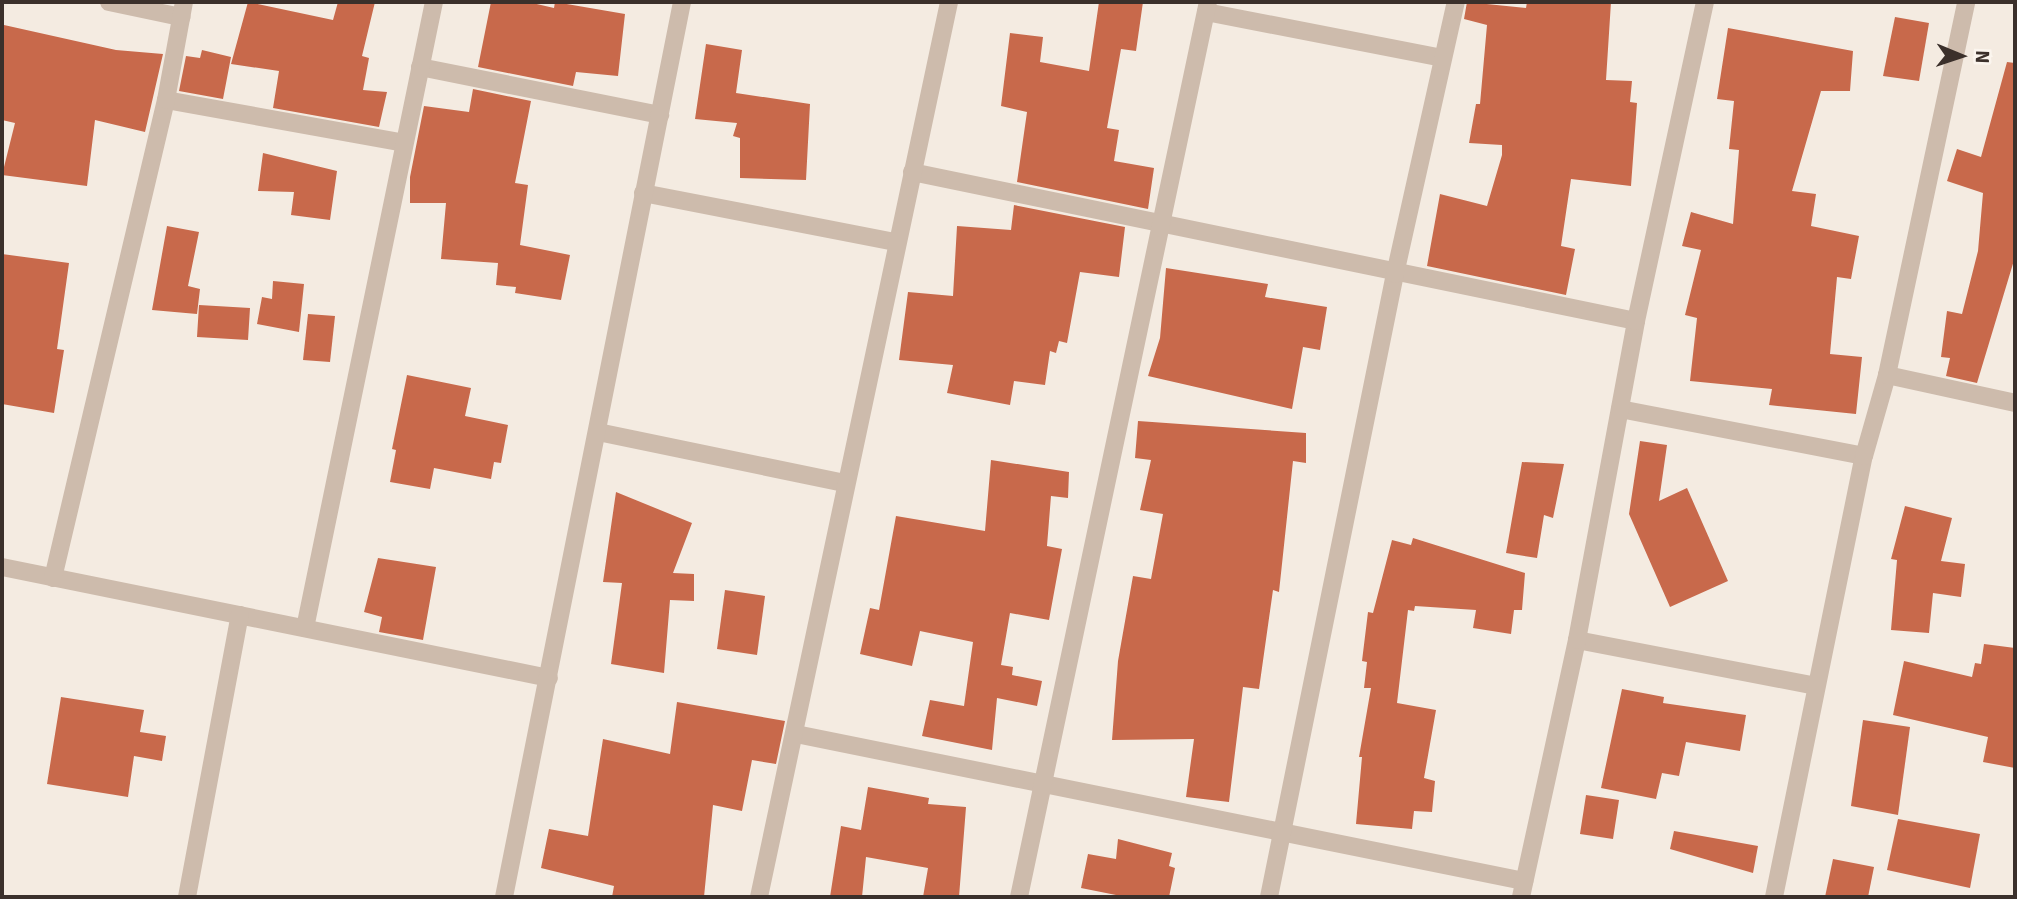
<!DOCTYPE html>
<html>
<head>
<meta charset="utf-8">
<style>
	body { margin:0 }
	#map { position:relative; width:2017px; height:899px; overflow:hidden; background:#f4ebe1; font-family:Signika,sans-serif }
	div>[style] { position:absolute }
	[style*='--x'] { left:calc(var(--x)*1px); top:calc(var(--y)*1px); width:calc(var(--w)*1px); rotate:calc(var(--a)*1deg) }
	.building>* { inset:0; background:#c8694b }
	.minor>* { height:18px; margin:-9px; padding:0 9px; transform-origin:9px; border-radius:9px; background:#cdbbac }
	span { translate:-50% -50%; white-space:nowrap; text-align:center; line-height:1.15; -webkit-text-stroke:6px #fbf5ee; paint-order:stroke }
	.frame { position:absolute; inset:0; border:4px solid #3b302b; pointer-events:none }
	.north { position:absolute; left:1926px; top:21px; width:70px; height:70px; -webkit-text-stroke:5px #fbf5ee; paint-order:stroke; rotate:92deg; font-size:19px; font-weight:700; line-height:28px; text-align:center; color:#3b302b }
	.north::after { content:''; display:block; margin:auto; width:24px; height:32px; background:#3b302b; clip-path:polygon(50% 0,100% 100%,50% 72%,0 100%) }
</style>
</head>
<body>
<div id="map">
	<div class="building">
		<div style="clip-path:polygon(248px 2px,333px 20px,338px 2px,375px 2px,362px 56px,369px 58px,363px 90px,387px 92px,379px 127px,273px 108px,279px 71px,231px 64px)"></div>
		<div style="clip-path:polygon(491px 2px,528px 2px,554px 8px,555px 2px,625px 14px,618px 76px,576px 72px,573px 86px,478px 67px)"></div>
		<div style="clip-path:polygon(1099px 2px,1143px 2px,1136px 51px,1121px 49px,1107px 128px,1119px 130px,1114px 161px,1154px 168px,1148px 209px,1017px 182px,1027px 112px,1001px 106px,1010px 33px,1043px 37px,1040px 62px,1089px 71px)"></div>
		<div style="clip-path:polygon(1467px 2px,1526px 8px,1527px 2px,1611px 2px,1606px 80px,1632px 81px,1630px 102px,1637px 103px,1631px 186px,1571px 179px,1561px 246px,1575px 249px,1566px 295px,1427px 266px,1440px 194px,1487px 206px,1502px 155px,1502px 145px,1469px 143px,1476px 104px,1480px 104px,1487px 25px,1464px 19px)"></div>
		<div style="clip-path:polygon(1895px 17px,1929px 23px,1919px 81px,1883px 76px)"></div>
		<div style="clip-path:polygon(4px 25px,116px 50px,163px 54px,145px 132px,95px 120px,87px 186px,2px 175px,15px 123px,2px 120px)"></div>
		<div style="clip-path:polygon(1728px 28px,1853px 51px,1850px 91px,1821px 91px,1792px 191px,1816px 194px,1811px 226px,1859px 236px,1851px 279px,1837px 277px,1830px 354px,1862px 357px,1856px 414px,1769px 405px,1772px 389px,1690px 381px,1697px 318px,1685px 315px,1701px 250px,1682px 246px,1691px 212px,1733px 224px,1739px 150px,1729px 149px,1734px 101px,1717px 99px)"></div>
		<div style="clip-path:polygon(706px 44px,742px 50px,736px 93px,810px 104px,806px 180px,740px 178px,740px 138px,733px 136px,737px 123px,695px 119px)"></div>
		<div style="clip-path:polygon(202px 50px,231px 57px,223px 99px,179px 91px,186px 56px,200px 58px)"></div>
		<div style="clip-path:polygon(2007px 62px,2015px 63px,2015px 257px,1977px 383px,1946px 376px,1950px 358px,1941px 357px,1947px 311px,1962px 314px,1978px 251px,1983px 193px,1947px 181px,1957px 149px,1981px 157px)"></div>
		<div style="clip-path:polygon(473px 89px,531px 101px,515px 183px,528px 185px,520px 245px,570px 255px,561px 300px,515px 293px,516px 287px,496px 285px,498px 263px,441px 259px,446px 203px,410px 203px,410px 177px,424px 106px,469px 112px)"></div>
		<div style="clip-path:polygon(263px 153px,337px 171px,330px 220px,291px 215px,294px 192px,258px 191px)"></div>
		<div style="clip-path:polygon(1014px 205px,1125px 227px,1119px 277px,1080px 272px,1067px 343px,1059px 341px,1056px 353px,1050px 351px,1045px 385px,1014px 381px,1010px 405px,947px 393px,953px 365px,899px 360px,908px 292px,953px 296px,957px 226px,1011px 230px)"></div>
		<div style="clip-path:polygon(167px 226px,199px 232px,188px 286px,200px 289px,197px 314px,152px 310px)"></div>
		<div style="clip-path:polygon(2px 254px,69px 263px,57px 349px,64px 350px,54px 413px,2px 404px)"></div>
		<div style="clip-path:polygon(1166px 268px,1268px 284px,1265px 297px,1327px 307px,1320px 350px,1303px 347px,1292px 409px,1148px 376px,1160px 338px)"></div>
		<div style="clip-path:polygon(273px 281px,304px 284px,299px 332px,257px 324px,262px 297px,272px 299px)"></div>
		<div style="clip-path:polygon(199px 305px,250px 308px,248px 340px,197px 337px)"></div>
		<div style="clip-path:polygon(308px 314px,335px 316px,330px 362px,303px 360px)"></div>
		<div style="clip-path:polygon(407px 375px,471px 388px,465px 416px,508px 425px,501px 463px,494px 462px,491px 479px,434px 468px,430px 489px,390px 482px,396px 450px,392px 449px)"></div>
		<div style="clip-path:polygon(1138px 421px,1306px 433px,1306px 463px,1293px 461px,1279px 592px,1273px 590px,1259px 689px,1243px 687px,1229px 802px,1186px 797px,1194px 739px,1112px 740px,1118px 661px,1133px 576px,1151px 579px,1163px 514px,1140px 510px,1151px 460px,1135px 458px)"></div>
		<div style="clip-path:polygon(1640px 441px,1667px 445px,1659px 501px,1687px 488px,1728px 581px,1670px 607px,1629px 514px)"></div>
		<div style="clip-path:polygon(991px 460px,1069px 472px,1068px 498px,1051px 496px,1047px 546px,1062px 549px,1049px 620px,1010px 613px,1001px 665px,1013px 667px,1012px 675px,1042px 681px,1037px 706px,997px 698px,992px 750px,922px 736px,930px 700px,964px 706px,973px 642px,920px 631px,912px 666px,860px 654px,870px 608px,879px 610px,896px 516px,985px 531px)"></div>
		<div style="clip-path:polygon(1522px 462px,1564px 464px,1553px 518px,1544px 515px,1537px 558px,1506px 553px)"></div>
		<div style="clip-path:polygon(616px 492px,692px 523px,673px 573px,694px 574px,694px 601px,670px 600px,664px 673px,611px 664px,622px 583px,603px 582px)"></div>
		<div style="clip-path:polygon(1905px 506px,1952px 518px,1941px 561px,1965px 564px,1961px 597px,1933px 593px,1929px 633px,1891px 630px,1897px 560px,1891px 559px)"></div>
		<div style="clip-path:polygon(1413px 538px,1525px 573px,1522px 610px,1514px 610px,1511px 634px,1473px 628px,1476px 610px,1415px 606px,1414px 611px,1408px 610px,1397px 703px,1436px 710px,1424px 778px,1435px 781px,1432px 812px,1414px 811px,1412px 829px,1356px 824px,1362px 757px,1359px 757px,1371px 688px,1364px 688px,1367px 662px,1362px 661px,1368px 612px,1373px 613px,1392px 540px,1411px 545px)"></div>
		<div style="clip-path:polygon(378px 558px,436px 567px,423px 640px,379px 632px,382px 617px,364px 612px)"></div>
		<div style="clip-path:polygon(725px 590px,765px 596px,757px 655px,717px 649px)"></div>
		<div style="clip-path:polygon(1984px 644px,2015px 648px,2015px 768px,1983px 762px,1988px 737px,1893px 715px,1904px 661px,1972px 677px,1975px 663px,1981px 664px)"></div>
		<div style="clip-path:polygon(1622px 689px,1664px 697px,1663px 703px,1746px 715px,1740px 751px,1686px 742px,1679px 776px,1662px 773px,1656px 799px,1601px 788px)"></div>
		<div style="clip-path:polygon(61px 697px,144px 710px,140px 732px,166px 736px,162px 761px,134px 756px,128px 797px,47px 784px)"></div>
		<div style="clip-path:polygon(677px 702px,785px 721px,776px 764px,752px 760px,742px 811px,713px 805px,704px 897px,612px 897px,614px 886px,541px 868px,549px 829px,588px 836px,603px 739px,670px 754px)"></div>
		<div style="clip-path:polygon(1863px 720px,1910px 727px,1898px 815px,1851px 806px)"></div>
		<div style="clip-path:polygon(868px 787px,929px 798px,928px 804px,966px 807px,959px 897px,923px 897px,928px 868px,866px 857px,862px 897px,830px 897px,841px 826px,861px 830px)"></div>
		<div style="clip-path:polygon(1586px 795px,1619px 800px,1613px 839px,1580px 834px)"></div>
		<div style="clip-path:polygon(1898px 819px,1980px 834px,1970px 888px,1887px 870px)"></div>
		<div style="clip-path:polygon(1674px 831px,1758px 846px,1753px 873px,1670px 849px)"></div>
		<div style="clip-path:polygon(1118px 839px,1172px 853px,1169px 866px,1175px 868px,1169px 897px,1126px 897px,1081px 888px,1088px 854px,1116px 859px)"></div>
		<div style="clip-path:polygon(1833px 859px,1874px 867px,1868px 897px,1825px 897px)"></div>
	</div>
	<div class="minor">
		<div style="--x:109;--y:2;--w:74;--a:11.8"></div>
		<div style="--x:1206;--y:12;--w:241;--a:11"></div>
		<div style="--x:420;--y:67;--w:245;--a:11.3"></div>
		<div style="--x:166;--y:100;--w:242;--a:10.2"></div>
		<div style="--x:912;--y:172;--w:739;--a:11.63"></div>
		<div style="--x:643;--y:193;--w:258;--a:11"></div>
		<div style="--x:1887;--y:375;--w:131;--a:12.3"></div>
		<div style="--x:1620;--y:409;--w:248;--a:10.9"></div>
		<div style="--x:598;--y:432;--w:251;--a:11.7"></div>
		<div style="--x:2;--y:567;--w:558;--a:11.47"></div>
		<div style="--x:53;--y:578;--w:491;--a:-76.7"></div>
		<div style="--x:166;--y:100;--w:100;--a:-79.6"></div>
		<div style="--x:305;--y:628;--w:639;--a:-78.36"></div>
		<div style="--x:1577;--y:640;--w:243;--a:10.9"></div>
		<div style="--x:796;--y:734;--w:743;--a:11.42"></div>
		<div style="--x:187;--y:897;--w:287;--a:-79.4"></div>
		<div style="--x:504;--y:897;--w:913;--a:-78.75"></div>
		<div style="--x:759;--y:897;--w:915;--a:-78.01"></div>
		<div style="--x:1019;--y:897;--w:915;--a:-78.08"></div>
		<div style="--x:1269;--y:897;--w:636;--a:-78.57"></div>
		<div style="--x:1395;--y:274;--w:279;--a:-77.4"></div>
		<div style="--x:1521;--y:897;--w:263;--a:-77.7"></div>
		<div style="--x:1577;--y:640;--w:324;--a:-79.5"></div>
		<div style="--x:1636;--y:321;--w:326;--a:-77.8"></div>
		<div style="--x:1774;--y:897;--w:450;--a:-78.5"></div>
		<div style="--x:1864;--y:456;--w:84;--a:-74.1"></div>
		<div style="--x:1887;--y:375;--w:381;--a:-78"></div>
	</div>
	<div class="frame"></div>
	<div class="north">N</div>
</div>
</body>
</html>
